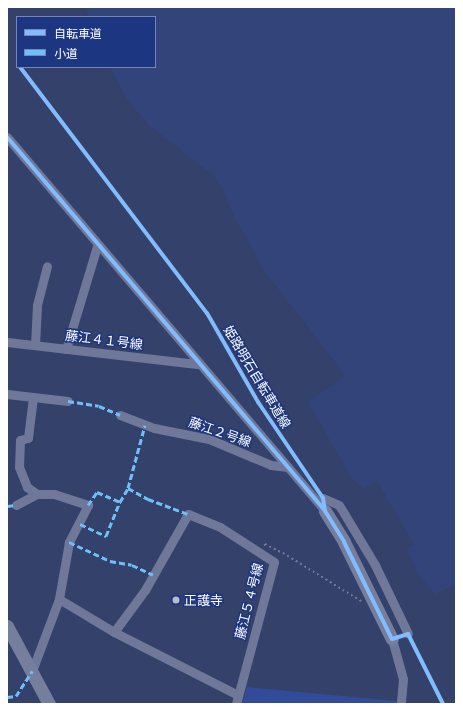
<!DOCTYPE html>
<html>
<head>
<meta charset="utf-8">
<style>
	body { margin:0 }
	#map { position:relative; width:463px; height:711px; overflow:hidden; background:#34416a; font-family:Cabin,"Noto Sans JP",sans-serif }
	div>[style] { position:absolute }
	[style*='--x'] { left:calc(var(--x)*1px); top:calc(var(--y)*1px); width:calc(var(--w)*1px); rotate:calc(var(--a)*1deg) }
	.green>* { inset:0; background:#314b98 }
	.water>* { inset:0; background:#32447a }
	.path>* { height:1.5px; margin-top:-0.75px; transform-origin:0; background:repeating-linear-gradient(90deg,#6f7898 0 2px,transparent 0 5px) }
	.minor>* { height:9px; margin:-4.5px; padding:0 4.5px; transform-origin:4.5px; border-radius:4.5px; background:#6f7898 }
	.secondary>* { height:13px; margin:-6.5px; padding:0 6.5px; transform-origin:6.5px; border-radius:6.5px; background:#757e9d }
	.quiet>* { height:3px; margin-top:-1.5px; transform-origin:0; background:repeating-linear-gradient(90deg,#6cc0fc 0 6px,transparent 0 9px) }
	.cycleway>* { height:4px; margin:-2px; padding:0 2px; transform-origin:2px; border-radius:2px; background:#80bcff }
	.dots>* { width:11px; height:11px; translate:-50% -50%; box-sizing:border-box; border:2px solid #1d3681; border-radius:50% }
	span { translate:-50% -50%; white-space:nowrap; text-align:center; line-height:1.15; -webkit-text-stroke:3px #1d3681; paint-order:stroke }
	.street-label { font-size:13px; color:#fff }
	.poi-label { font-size:13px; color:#fff }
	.left { translate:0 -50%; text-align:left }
	.frame { position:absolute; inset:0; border:8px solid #fff; pointer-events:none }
	.legend { position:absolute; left:16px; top:16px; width:140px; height:52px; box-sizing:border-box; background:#1d3681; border:1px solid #7786b3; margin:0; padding:5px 7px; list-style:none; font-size:12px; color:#fff }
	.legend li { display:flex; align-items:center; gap:8px; height:20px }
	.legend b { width:20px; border:1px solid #7786b3 }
</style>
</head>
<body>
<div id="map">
	<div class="green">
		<div style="clip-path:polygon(247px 687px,397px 701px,396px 704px,242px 704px)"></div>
	</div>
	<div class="water">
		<div style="clip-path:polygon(86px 7px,456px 7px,456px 584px,435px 594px,418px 574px,407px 549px,414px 544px,377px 481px,364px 489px,352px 479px,308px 402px,346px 376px,265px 272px,235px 218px,223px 190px,214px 176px,150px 126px,127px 100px,110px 67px,155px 67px,155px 17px,89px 17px)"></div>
	</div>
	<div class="path">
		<div style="--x:264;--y:546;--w:2;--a:-63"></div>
		<div style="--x:265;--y:544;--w:20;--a:27"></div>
		<div style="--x:283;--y:553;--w:92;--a:31.6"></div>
	</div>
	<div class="minor">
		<div style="--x:7;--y:137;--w:491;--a:49.6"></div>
		<div style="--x:7;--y:342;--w:191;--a:6.6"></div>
		<div style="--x:35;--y:345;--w:40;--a:-87.1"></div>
		<div style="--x:37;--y:305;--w:40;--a:-75.6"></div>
		<div style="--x:66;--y:349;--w:108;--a:-73.2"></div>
		<div style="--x:7;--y:394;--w:61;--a:6.5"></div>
		<div style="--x:33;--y:397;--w:41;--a:97"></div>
		<div style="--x:28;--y:438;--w:8;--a:166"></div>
		<div style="--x:20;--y:440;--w:27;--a:92"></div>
		<div style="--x:19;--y:467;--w:22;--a:68"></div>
		<div style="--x:27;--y:487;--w:12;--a:35"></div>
		<div style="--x:120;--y:415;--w:36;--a:21"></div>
		<div style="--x:154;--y:428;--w:56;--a:11.3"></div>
		<div style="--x:209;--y:439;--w:67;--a:22.8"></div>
		<div style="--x:271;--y:465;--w:17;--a:7"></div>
		<div style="--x:323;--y:498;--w:17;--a:24"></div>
		<div style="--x:339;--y:505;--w:70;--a:59"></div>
		<div style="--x:375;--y:565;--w:76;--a:64.4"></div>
		<div style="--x:16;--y:505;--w:24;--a:-28"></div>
		<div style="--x:37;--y:494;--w:17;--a:0"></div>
		<div style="--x:54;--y:494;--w:36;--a:18"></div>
		<div style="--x:88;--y:505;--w:42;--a:117.2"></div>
		<div style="--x:69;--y:542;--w:58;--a:100"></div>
		<div style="--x:59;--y:599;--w:77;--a:110.6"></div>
		<div style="--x:59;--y:599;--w:64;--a:31"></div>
		<div style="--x:114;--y:632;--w:139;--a:26.9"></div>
		<div style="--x:114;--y:632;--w:52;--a:-53.6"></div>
		<div style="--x:145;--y:590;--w:87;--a:-60.5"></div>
		<div style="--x:188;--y:514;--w:35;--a:22"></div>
		<div style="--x:220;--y:527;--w:64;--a:32.9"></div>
		<div style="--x:274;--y:562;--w:147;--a:105"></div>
		<div style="--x:392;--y:639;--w:41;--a:74.6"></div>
		<div style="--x:403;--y:679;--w:25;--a:95"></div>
	</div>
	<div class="secondary">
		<div style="--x:325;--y:511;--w:36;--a:58"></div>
		<div style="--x:344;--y:542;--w:108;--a:63.7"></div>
		<div style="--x:7;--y:626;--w:89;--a:61.7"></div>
	</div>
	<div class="quiet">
		<div style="--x:68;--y:401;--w:31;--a:9"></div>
		<div style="--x:99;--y:406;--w:23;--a:23"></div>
		<div style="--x:128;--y:488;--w:23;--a:29"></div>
		<div style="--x:148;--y:499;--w:43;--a:20.6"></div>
		<div style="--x:88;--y:505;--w:16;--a:-55"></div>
		<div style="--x:97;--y:492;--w:25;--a:23"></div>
		<div style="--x:120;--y:502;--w:16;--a:-60"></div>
		<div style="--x:128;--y:488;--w:65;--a:-74.9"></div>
		<div style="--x:7;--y:506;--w:9;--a:-6"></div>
		<div style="--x:80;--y:524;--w:29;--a:25"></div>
		<div style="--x:106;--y:536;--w:37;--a:-68"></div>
		<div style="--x:69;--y:542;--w:45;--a:24.9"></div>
		<div style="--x:110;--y:561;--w:22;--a:10"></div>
		<div style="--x:132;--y:565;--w:23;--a:25"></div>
		<div style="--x:7;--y:697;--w:9;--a:-6"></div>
		<div style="--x:16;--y:696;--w:30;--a:-57"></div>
	</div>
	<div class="cycleway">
		<div style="--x:20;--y:67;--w:309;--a:52.8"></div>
		<div style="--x:207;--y:313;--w:103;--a:60.2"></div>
		<div style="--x:258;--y:402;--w:116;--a:55.9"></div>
		<div style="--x:323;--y:498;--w:13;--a:81"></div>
		<div style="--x:325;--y:511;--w:36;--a:58"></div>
		<div style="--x:344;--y:542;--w:108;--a:63.7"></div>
		<div style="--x:392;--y:639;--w:17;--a:-17"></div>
		<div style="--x:408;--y:634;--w:78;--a:63.4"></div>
		<div style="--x:7;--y:137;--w:491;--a:49.6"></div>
	</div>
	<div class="dots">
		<div style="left:176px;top:600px;background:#b8bccb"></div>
	</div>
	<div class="street-label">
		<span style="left:104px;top:340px;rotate:7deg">藤江４１号線</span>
		<span style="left:257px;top:377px;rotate:59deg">姫路明石自転車道線</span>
		<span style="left:220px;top:432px;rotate:19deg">藤江２号線</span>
		<span style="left:249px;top:601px;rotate:-76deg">藤江５４号線</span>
	</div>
	<div class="poi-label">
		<span class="left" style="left:184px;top:600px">正護寺</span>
	</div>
	<div class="frame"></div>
	<ul class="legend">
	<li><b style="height:5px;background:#80bcff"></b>自転車道</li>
	<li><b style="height:5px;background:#6cc0fc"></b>小道</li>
	</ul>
</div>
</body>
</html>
